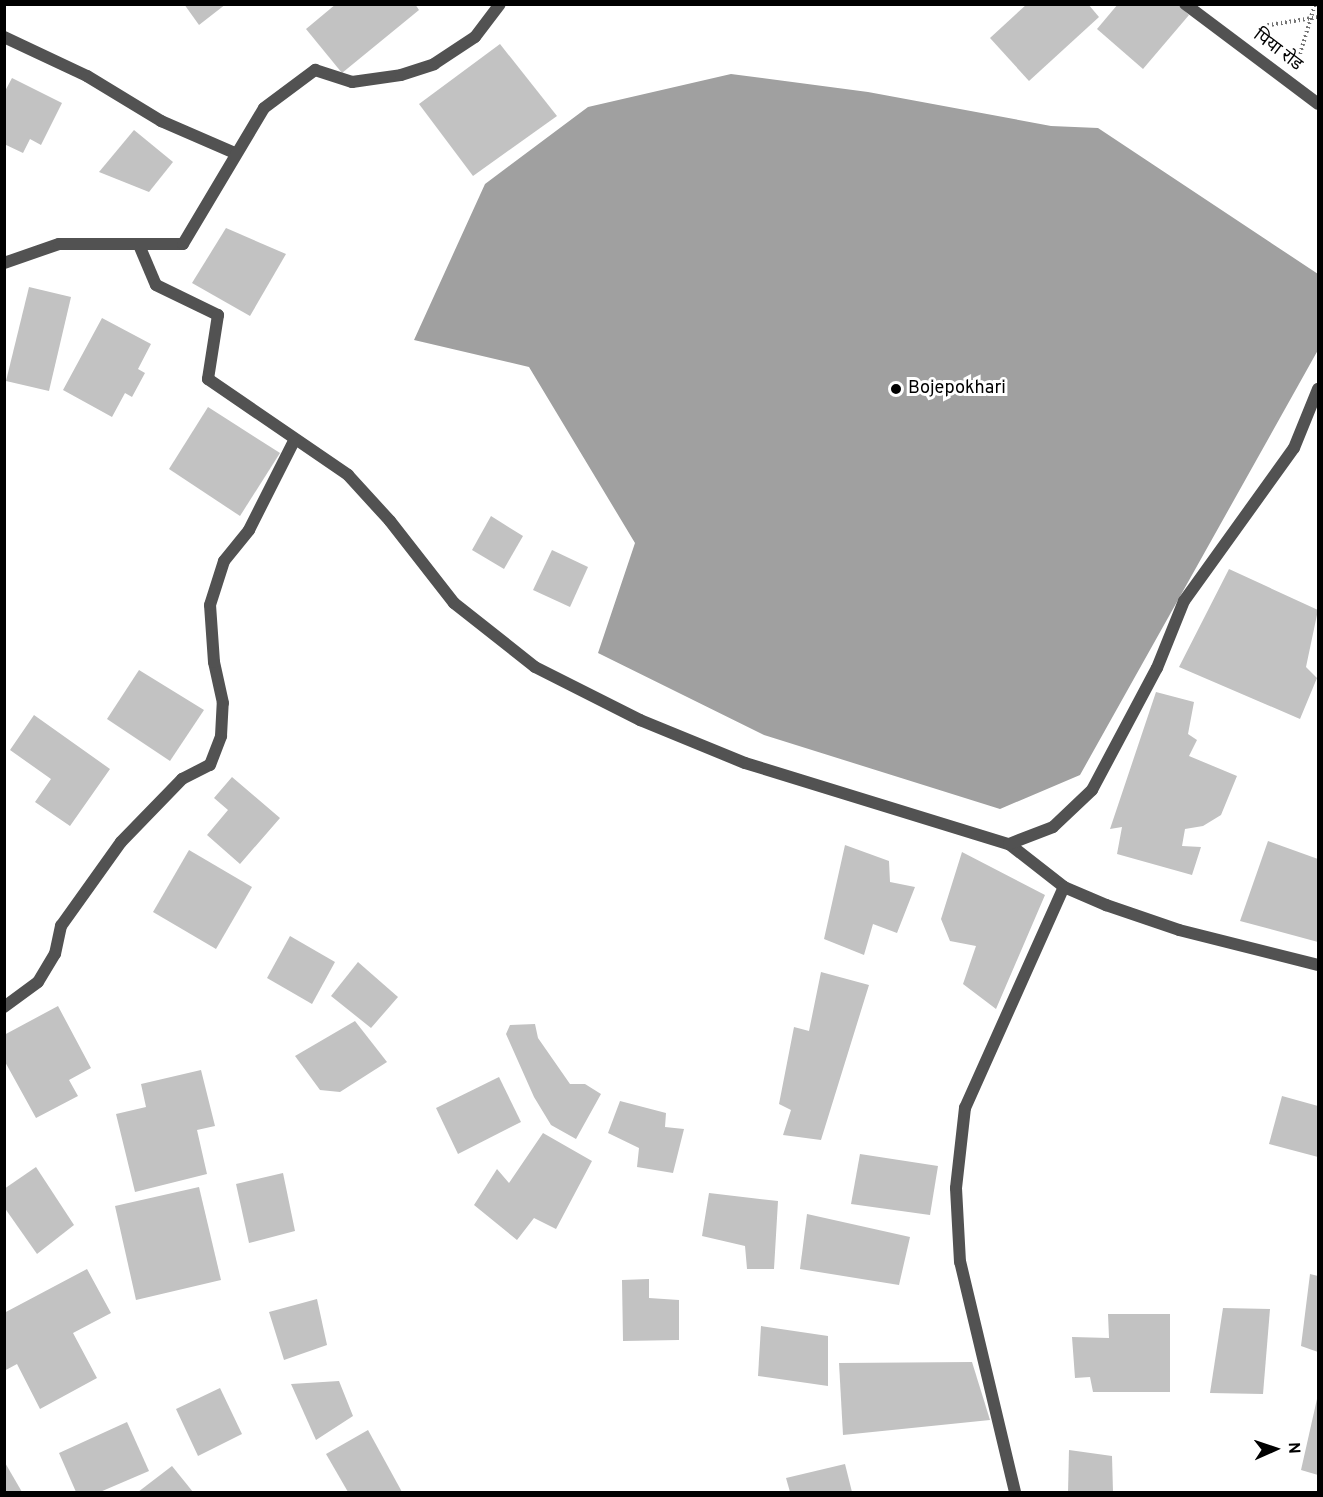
<!DOCTYPE html>
<html>
<head>
<meta charset="utf-8">
<style>
	body { margin:0 }
	#map { position:relative; width:1323px; height:1497px; overflow:hidden; background:#fff; font-family:Overpass,"Noto Sans Devanagari",sans-serif }
	div>[style] { position:absolute }
	[style*='--x'] { left:calc(var(--x)*1px); top:calc(var(--y)*1px); width:calc(var(--w)*1px); rotate:calc(var(--a)*1deg) }
	.water>* { inset:0; background:#a0a0a0 }
	.building>* { inset:0; background:#c2c2c2 }
	.path>* { height:4px; margin-top:-2px; transform-origin:0; background:repeating-linear-gradient(90deg,#747474 0 1.5px,transparent 0 4.5px) }
	.minor>* { height:12px; margin:-6px; padding:0 6px; transform-origin:6px; border-radius:6px; background:#525252 }
	.dots>* { width:16px; height:16px; translate:-50% -50%; box-sizing:border-box; border:3px solid #fff; border-radius:50% }
	span { translate:-50% -50%; white-space:nowrap; text-align:center; line-height:1.15; -webkit-text-stroke:6px #fff; paint-order:stroke }
	.street-label { font-size:18px; color:#000 }
	.poi-label { font-size:18px; color:#000 }
	.left { translate:0 -50%; text-align:left }
	.frame { position:absolute; inset:0; border:6px solid #000; pointer-events:none }
	.north { position:absolute; left:1245px; top:1419px; width:60px; height:60px; -webkit-text-stroke:4px #fff; paint-order:stroke; rotate:87deg; font-size:16px; font-weight:700; line-height:24px; text-align:center; color:#000 }
	.north::after { content:''; display:block; margin:auto; width:21px; height:27px; background:#000; clip-path:polygon(50% 0,100% 100%,50% 72%,0 100%) }
</style>
</head>
<body>
<div id="map">
	<div class="water">
		<div style="clip-path:polygon(731px 74px,868px 92px,1051px 126px,1098px 128px,1318px 274px,1318px 350px,1080px 775px,1000px 809px,764px 735px,598px 653px,635px 543px,529px 367px,414px 340px,485px 184px,588px 107px)"></div>
	</div>
	<div class="building">
		<div style="clip-path:polygon(184px 4px,226px 4px,199px 25px)"></div>
		<div style="clip-path:polygon(336px 4px,415px 4px,419px 10px,342px 73px,306px 29px)"></div>
		<div style="clip-path:polygon(1027px 4px,1088px 4px,1099px 17px,1029px 81px,990px 38px)"></div>
		<div style="clip-path:polygon(1118px 4px,1177px 4px,1189px 15px,1143px 69px,1097px 29px)"></div>
		<div style="clip-path:polygon(500px 44px,557px 116px,473px 176px,419px 104px)"></div>
		<div style="clip-path:polygon(12px 78px,62px 103px,41px 145px,30px 139px,23px 153px,4px 144px,4px 93px)"></div>
		<div style="clip-path:polygon(134px 130px,173px 162px,149px 192px,99px 172px)"></div>
		<div style="clip-path:polygon(226px 228px,286px 254px,250px 316px,192px 283px)"></div>
		<div style="clip-path:polygon(29px 287px,71px 297px,49px 391px,6px 381px)"></div>
		<div style="clip-path:polygon(102px 318px,151px 344px,138px 369px,145px 373px,132px 397px,125px 393px,112px 417px,63px 390px)"></div>
		<div style="clip-path:polygon(208px 407px,280px 453px,240px 516px,169px 469px)"></div>
		<div style="clip-path:polygon(491px 516px,523px 536px,504px 569px,472px 550px)"></div>
		<div style="clip-path:polygon(552px 550px,588px 567px,570px 607px,533px 590px)"></div>
		<div style="clip-path:polygon(1229px 569px,1318px 610px,1306px 667px,1317px 678px,1300px 719px,1179px 667px)"></div>
		<div style="clip-path:polygon(139px 670px,204px 710px,170px 761px,107px 719px)"></div>
		<div style="clip-path:polygon(1156px 692px,1194px 702px,1188px 734px,1197px 740px,1189px 756px,1237px 776px,1221px 815px,1203px 826px,1185px 829px,1182px 846px,1201px 847px,1192px 875px,1117px 854px,1122px 827px,1110px 829px)"></div>
		<div style="clip-path:polygon(34px 715px,110px 769px,70px 826px,35px 802px,51px 779px,10px 750px)"></div>
		<div style="clip-path:polygon(232px 777px,280px 818px,240px 864px,207px 835px,228px 810px,214px 798px)"></div>
		<div style="clip-path:polygon(1268px 841px,1318px 859px,1318px 942px,1240px 921px)"></div>
		<div style="clip-path:polygon(845px 845px,889px 861px,890px 882px,915px 887px,897px 933px,873px 924px,864px 955px,824px 939px)"></div>
		<div style="clip-path:polygon(189px 850px,252px 887px,216px 949px,153px 912px)"></div>
		<div style="clip-path:polygon(962px 852px,1045px 895px,996px 1009px,963px 984px,976px 946px,950px 941px,941px 919px)"></div>
		<div style="clip-path:polygon(290px 936px,335px 962px,312px 1004px,267px 978px)"></div>
		<div style="clip-path:polygon(358px 962px,398px 997px,371px 1028px,331px 996px)"></div>
		<div style="clip-path:polygon(821px 972px,869px 985px,821px 1140px,783px 1135px,791px 1110px,779px 1104px,794px 1027px,809px 1031px)"></div>
		<div style="clip-path:polygon(58px 1006px,91px 1068px,69px 1080px,78px 1096px,36px 1118px,4px 1060px,4px 1035px)"></div>
		<div style="clip-path:polygon(355px 1021px,387px 1062px,340px 1092px,320px 1090px,295px 1056px)"></div>
		<div style="clip-path:polygon(535px 1024px,538px 1038px,570px 1084px,585px 1084px,601px 1094px,576px 1139px,551px 1125px,534px 1097px,506px 1034px,510px 1025px)"></div>
		<div style="clip-path:polygon(201px 1070px,215px 1126px,197px 1130px,207px 1174px,135px 1192px,116px 1114px,146px 1107px,141px 1084px)"></div>
		<div style="clip-path:polygon(499px 1077px,521px 1122px,458px 1154px,436px 1108px)"></div>
		<div style="clip-path:polygon(1282px 1096px,1318px 1106px,1318px 1157px,1269px 1144px)"></div>
		<div style="clip-path:polygon(620px 1101px,666px 1113px,665px 1127px,684px 1129px,673px 1173px,637px 1167px,639px 1148px,608px 1133px)"></div>
		<div style="clip-path:polygon(543px 1133px,592px 1161px,556px 1229px,534px 1218px,517px 1240px,474px 1205px,497px 1169px,509px 1183px)"></div>
		<div style="clip-path:polygon(860px 1154px,938px 1166px,930px 1215px,851px 1204px)"></div>
		<div style="clip-path:polygon(36px 1167px,74px 1225px,37px 1254px,4px 1207px,4px 1189px)"></div>
		<div style="clip-path:polygon(283px 1173px,295px 1231px,249px 1243px,236px 1184px)"></div>
		<div style="clip-path:polygon(199px 1187px,221px 1280px,136px 1300px,115px 1206px)"></div>
		<div style="clip-path:polygon(709px 1193px,778px 1201px,774px 1269px,747px 1269px,745px 1246px,702px 1236px)"></div>
		<div style="clip-path:polygon(807px 1214px,910px 1237px,899px 1285px,800px 1269px)"></div>
		<div style="clip-path:polygon(87px 1269px,111px 1313px,73px 1333px,97px 1378px,40px 1409px,17px 1364px,4px 1371px,4px 1313px)"></div>
		<div style="clip-path:polygon(1310px 1274px,1318px 1276px,1318px 1352px,1301px 1346px)"></div>
		<div style="clip-path:polygon(649px 1279px,649px 1298px,679px 1300px,679px 1340px,623px 1341px,622px 1280px)"></div>
		<div style="clip-path:polygon(317px 1299px,327px 1345px,284px 1360px,269px 1312px)"></div>
		<div style="clip-path:polygon(1223px 1308px,1270px 1309px,1263px 1394px,1210px 1393px)"></div>
		<div style="clip-path:polygon(1108px 1314px,1170px 1314px,1170px 1392px,1093px 1392px,1090px 1377px,1075px 1378px,1072px 1337px,1109px 1338px)"></div>
		<div style="clip-path:polygon(761px 1326px,828px 1336px,828px 1386px,758px 1376px)"></div>
		<div style="clip-path:polygon(972px 1362px,990px 1420px,843px 1435px,839px 1363px)"></div>
		<div style="clip-path:polygon(339px 1381px,353px 1416px,316px 1440px,291px 1384px)"></div>
		<div style="clip-path:polygon(220px 1388px,242px 1434px,198px 1456px,176px 1409px)"></div>
		<div style="clip-path:polygon(1317px 1399px,1318px 1399px,1318px 1475px,1301px 1470px)"></div>
		<div style="clip-path:polygon(127px 1422px,149px 1471px,100px 1492px,76px 1492px,59px 1453px)"></div>
		<div style="clip-path:polygon(368px 1430px,402px 1492px,348px 1492px,326px 1454px)"></div>
		<div style="clip-path:polygon(1069px 1450px,1112px 1456px,1113px 1492px,1068px 1492px)"></div>
		<div style="clip-path:polygon(4px 1461px,22px 1492px,4px 1492px)"></div>
		<div style="clip-path:polygon(845px 1464px,852px 1492px,790px 1492px,786px 1478px)"></div>
		<div style="clip-path:polygon(172px 1466px,193px 1492px,138px 1492px)"></div>
	</div>
	<div class="path">
		<div style="--x:1263;--y:26;--w:56;--a:-9.3"></div>
		<div style="--x:1300;--y:54;--w:52;--a:-73.3"></div>
	</div>
	<div class="minor">
		<div style="--x:1185;--y:4;--w:166;--a:36.9"></div>
		<div style="--x:4;--y:37;--w:92;--a:25.2"></div>
		<div style="--x:87;--y:76;--w:87;--a:31.3"></div>
		<div style="--x:161;--y:121;--w:81;--a:23.4"></div>
		<div style="--x:139;--y:245;--w:43;--a:67"></div>
		<div style="--x:156;--y:285;--w:69;--a:25.8"></div>
		<div style="--x:218;--y:315;--w:65;--a:98.9"></div>
		<div style="--x:208;--y:379;--w:170;--a:34.4"></div>
		<div style="--x:348;--y:475;--w:62;--a:47.6"></div>
		<div style="--x:390;--y:521;--w:104;--a:52"></div>
		<div style="--x:454;--y:603;--w:103;--a:38.3"></div>
		<div style="--x:535;--y:667;--w:118;--a:26.8"></div>
		<div style="--x:640;--y:720;--w:113;--a:22.3"></div>
		<div style="--x:745;--y:763;--w:276;--a:17.1"></div>
		<div style="--x:1009;--y:844;--w:70;--a:38"></div>
		<div style="--x:1064;--y:887;--w:46;--a:23.2"></div>
		<div style="--x:1106;--y:905;--w:77;--a:18.9"></div>
		<div style="--x:1179;--y:930;--w:143;--a:14.1"></div>
		<div style="--x:4;--y:263;--w:58;--a:-19.1"></div>
		<div style="--x:59;--y:244;--w:124;--a:0"></div>
		<div style="--x:183;--y:244;--w:158;--a:-59.2"></div>
		<div style="--x:264;--y:108;--w:64;--a:-36.7"></div>
		<div style="--x:315;--y:70;--w:39;--a:18"></div>
		<div style="--x:352;--y:82;--w:49;--a:-8.1"></div>
		<div style="--x:401;--y:75;--w:35;--a:-18"></div>
		<div style="--x:434;--y:64;--w:49;--a:-33.4"></div>
		<div style="--x:475;--y:37;--w:41;--a:-52.9"></div>
		<div style="--x:1009;--y:844;--w:47;--a:-21.1"></div>
		<div style="--x:1053;--y:827;--w:54;--a:-43.5"></div>
		<div style="--x:1092;--y:790;--w:138;--a:-62"></div>
		<div style="--x:1157;--y:668;--w:72;--a:-68.1"></div>
		<div style="--x:1184;--y:601;--w:188;--a:-54.3"></div>
		<div style="--x:1294;--y:448;--w:64;--a:-67.9"></div>
		<div style="--x:4;--y:1007;--w:42;--a:-36.3"></div>
		<div style="--x:38;--y:982;--w:33;--a:-59"></div>
		<div style="--x:55;--y:954;--w:29;--a:-78"></div>
		<div style="--x:61;--y:926;--w:103;--a:-54.5"></div>
		<div style="--x:121;--y:842;--w:88;--a:-45.9"></div>
		<div style="--x:182;--y:779;--w:31;--a:-27"></div>
		<div style="--x:210;--y:765;--w:31;--a:-69"></div>
		<div style="--x:221;--y:736;--w:33;--a:-87"></div>
		<div style="--x:223;--y:703;--w:42;--a:-102.4"></div>
		<div style="--x:214;--y:662;--w:57;--a:-94"></div>
		<div style="--x:210;--y:605;--w:46;--a:-72.3"></div>
		<div style="--x:224;--y:561;--w:40;--a:-51"></div>
		<div style="--x:249;--y:530;--w:100;--a:-63.2"></div>
		<div style="--x:1015;--y:1492;--w:236;--a:-103.4"></div>
		<div style="--x:960;--y:1262;--w:74;--a:-93.1"></div>
		<div style="--x:956;--y:1188;--w:81;--a:-83.6"></div>
		<div style="--x:965;--y:1108;--w:242;--a:-65.9"></div>
	</div>
	<div class="dots">
		<div style="left:896px;top:389px;background:#000"></div>
	</div>
	<div class="street-label">
		<span style="left:1277px;top:51px;rotate:37deg">पिया रोड</span>
	</div>
	<div class="poi-label">
		<span class="left" style="left:908px;top:389px">Bojepokhari</span>
	</div>
	<div class="frame"></div>
	<div class="north">N</div>
</div>
</body>
</html>
